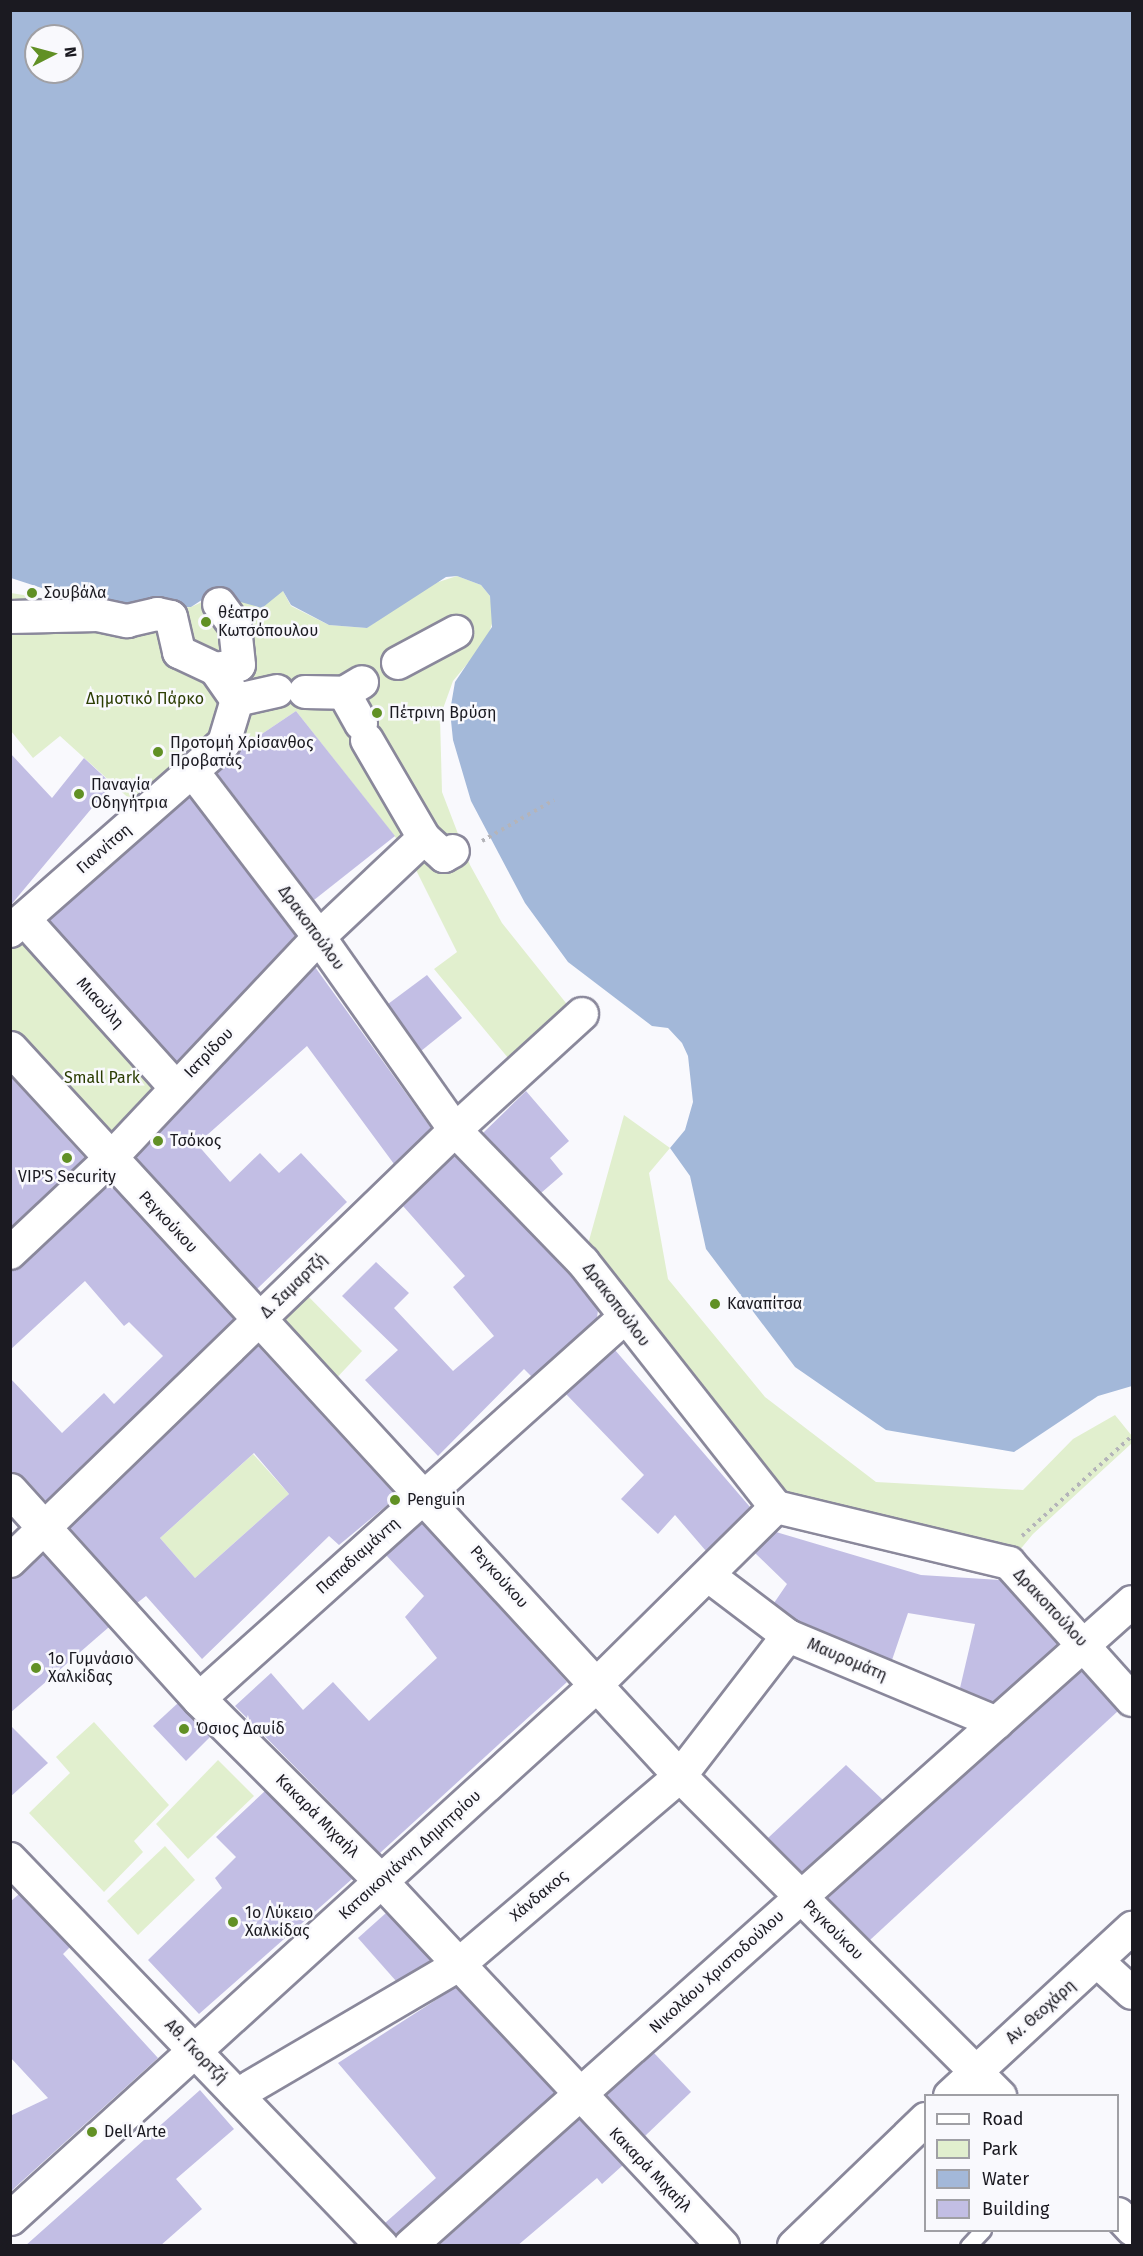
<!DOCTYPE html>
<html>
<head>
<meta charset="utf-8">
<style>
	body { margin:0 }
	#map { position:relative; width:1143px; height:2256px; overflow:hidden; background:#f9f9fd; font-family:"Fira Sans",sans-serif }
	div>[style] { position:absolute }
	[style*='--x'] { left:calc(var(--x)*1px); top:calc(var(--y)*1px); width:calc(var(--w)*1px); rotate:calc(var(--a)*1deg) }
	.green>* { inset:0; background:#e1efce }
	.water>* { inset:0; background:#a3b8d9 }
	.building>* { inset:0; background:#c2bee4 }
	.path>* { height:4px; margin-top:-2px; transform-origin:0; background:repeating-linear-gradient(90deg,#b4b4b9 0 3px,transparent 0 7.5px) }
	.roads { filter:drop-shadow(2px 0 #8a889b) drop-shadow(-2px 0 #8a889b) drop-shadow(0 2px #8a889b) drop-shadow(0 -2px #8a889b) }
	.lane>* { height:15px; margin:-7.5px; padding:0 7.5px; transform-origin:7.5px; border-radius:7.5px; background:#fff }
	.street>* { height:32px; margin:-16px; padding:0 16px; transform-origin:16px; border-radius:16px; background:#fff }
	.secondary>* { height:33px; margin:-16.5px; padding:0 16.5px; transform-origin:16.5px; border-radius:16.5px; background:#fff }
	.dots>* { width:16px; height:16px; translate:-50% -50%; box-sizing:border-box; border:3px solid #f9f9fd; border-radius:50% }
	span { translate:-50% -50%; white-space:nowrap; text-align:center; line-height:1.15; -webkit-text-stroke:5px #f9f9fd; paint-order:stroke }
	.poi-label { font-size:16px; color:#1b1a21 }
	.left { translate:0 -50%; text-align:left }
	.park-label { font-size:16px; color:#2b3d02 }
	.street-label { font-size:16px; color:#1b1a21 }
	.frame { position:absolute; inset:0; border:12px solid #1b1a21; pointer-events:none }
	.legend { position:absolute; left:924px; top:2094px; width:195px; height:138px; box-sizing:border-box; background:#f9f9fd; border:2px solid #a0a0a5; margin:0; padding:8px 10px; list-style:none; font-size:18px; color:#1b1a21 }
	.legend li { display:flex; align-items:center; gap:12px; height:30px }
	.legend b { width:30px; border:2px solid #a0a0a5 }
	.north { position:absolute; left:24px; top:24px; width:60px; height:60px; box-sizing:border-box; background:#f9f9fd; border:2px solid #a0a0a5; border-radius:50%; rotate:84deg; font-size:16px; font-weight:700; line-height:24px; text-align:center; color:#1b1a21 }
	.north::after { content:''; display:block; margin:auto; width:21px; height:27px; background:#619025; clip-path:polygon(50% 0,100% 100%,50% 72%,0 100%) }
</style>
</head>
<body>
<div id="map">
	<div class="green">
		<div style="clip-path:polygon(457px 576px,481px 585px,490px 596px,494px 617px,487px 640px,453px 681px,440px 717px,442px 792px,470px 865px,502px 923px,578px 1018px,519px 1071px,434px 969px,457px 952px,407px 852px,296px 711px,145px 813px,60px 736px,33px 758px,11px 731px,11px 593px,103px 608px,174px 608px,191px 607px,222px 593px,283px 591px,291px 606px,329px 625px,367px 628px,426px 586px)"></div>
		<div style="clip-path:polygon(24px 919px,176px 1088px,110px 1159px,11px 1048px,10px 931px)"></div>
		<div style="clip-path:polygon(624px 1115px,670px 1148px,649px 1173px,668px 1279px,765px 1397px,876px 1482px,1023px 1490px,1073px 1439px,1115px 1415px,1132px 1436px,1132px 1443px,1033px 1534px,1009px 1563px,776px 1507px,583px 1262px)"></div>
		<div style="clip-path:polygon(300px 1288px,362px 1351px,330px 1385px,266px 1317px)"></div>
		<div style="clip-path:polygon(253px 1454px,289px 1494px,195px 1578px,160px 1538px)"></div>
		<div style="clip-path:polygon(94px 1722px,169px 1805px,134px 1841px,143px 1852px,104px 1892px,29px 1813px,70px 1773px,56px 1757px)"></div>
		<div style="clip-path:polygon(218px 1760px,254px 1796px,188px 1859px,156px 1824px)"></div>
		<div style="clip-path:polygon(165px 1846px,195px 1880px,138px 1935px,107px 1901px)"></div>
	</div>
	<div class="water">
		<div style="clip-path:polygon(evenodd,11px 11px,1132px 11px,1132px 1386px,1098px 1396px,1014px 1452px,886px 1430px,795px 1367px,706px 1249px,690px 1176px,670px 1148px,685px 1130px,693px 1102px,688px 1056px,682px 1043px,668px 1028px,652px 1026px,568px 962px,525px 903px,471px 801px,453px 740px,450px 711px,455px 682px,492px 627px,490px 596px,481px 585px,457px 576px,446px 577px,367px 628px,329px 625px,291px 605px,283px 591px,262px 608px,237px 601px,220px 588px,191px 607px,103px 608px,11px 578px,11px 11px,36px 36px,72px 36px,72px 72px,36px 72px,36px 36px)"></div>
	</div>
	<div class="building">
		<div style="clip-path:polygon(296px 711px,395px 836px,314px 900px,217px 773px,241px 748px)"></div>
		<div style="clip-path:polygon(10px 753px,52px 798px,84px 758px,112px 784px,10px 906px)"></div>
		<div style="clip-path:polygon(190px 797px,295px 936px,177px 1062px,49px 920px)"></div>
		<div style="clip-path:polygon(315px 967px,431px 1128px,394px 1164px,307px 1046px,197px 1144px,230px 1182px,260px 1153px,279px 1173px,301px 1153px,347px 1202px,257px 1289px,136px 1157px)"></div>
		<div style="clip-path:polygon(427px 975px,462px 1018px,421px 1051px,388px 1004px)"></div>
		<div style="clip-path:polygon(10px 1076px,85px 1158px,10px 1228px)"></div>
		<div style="clip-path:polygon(526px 1091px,569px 1141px,550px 1158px,563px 1174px,541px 1193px,483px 1133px)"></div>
		<div style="clip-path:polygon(455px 1155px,569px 1274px,598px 1310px,597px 1318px,532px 1377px,524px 1369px,438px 1456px,365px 1380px,398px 1350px,342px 1296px,376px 1262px,409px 1293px,394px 1308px,453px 1371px,494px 1336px,453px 1287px,465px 1276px,403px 1206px)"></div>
		<div style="clip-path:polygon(110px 1184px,234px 1319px,46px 1501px,24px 1477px,10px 1472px,10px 1378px,62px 1433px,104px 1393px,114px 1404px,163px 1356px,129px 1322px,124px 1326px,85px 1281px,10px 1350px,10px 1270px,22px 1266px)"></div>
		<div style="clip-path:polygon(evenodd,258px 1346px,397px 1497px,339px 1545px,329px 1536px,202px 1659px,146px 1596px,137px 1603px,70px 1528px,258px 1346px,254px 1453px,289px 1494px,195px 1578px,160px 1538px,254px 1453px)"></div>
		<div style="clip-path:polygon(615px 1350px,750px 1507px,706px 1551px,675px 1515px,658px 1534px,621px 1499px,644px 1475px,566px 1394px)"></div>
		<div style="clip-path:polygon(422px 1523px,567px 1682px,380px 1853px,235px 1706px,271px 1673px,303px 1710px,333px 1682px,369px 1721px,437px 1658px,405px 1617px,424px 1596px,386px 1555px)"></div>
		<div style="clip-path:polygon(776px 1532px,921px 1575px,1000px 1580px,1058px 1644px,993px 1702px,960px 1688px,975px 1624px,908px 1613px,892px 1660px,797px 1620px,774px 1603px,787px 1584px,755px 1553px)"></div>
		<div style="clip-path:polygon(43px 1554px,109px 1627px,10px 1713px,10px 1578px)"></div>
		<div style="clip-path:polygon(1082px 1671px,1118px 1711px,870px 1940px,827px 1898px)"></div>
		<div style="clip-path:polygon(178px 1703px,210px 1737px,186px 1761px,153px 1726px)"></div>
		<div style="clip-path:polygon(10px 1725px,48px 1763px,10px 1797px)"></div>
		<div style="clip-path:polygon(846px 1765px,883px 1800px,802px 1872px,768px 1838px)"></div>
		<div style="clip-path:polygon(265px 1791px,352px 1879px,199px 2014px,148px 1960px,222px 1888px,215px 1878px,236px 1857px,216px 1837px)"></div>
		<div style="clip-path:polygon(19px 1894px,70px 1947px,63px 1954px,158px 2058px,10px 2192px,10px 2116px,48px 2098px,10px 2057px,10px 1902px)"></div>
		<div style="clip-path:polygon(386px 1913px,431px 1960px,396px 1981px,358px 1938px)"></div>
		<div style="clip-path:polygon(456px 1987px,555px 2093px,396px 2235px,385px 2223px,436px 2178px,338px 2063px)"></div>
		<div style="clip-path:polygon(654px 2053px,691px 2092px,645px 2136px,606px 2095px)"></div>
		<div style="clip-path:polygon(200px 2090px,234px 2129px,176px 2179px,202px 2209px,160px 2246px,25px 2246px)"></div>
		<div style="clip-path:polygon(579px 2119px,623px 2165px,602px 2184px,597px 2178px,517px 2246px,438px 2246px)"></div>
	</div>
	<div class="path">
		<div style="--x:482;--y:841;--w:83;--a:-29.7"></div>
		<div style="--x:1022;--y:1536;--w:149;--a:-42.3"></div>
	</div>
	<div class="roads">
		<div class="lane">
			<div style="--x:968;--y:2246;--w:22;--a:-47"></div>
		</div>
		<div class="street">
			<div style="--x:10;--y:617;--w:88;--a:-1.3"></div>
			<div style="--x:98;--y:615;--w:30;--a:12"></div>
			<div style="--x:127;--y:621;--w:31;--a:-13"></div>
			<div style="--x:157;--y:614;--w:14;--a:12"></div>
			<div style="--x:171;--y:617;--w:36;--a:77"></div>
			<div style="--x:179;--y:652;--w:40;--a:25"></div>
			<div style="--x:398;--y:663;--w:66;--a:-28.1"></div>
			<div style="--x:305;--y:692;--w:39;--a:1"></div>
			<div style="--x:344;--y:693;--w:21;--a:-31"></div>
			<div style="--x:344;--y:693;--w:35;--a:61"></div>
			<div style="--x:237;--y:700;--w:41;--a:-12.7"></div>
			<div style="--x:367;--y:740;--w:113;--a:59.8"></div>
			<div style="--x:424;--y:838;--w:27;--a:42"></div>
			<div style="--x:444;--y:856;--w:10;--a:-29"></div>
			<div style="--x:193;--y:772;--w:208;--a:52.6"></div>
			<div style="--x:319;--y:937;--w:236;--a:54.8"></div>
			<div style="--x:455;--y:1130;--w:184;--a:45.9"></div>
			<div style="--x:583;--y:1262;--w:312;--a:51.8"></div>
			<div style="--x:776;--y:1507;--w:240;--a:13.5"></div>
			<div style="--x:1009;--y:1563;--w:184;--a:48.1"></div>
			<div style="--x:24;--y:919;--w:227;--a:48"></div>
			<div style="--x:10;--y:931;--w:285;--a:-41.3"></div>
			<div style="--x:224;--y:743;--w:45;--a:-73.2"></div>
			<div style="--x:237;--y:700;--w:38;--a:-125"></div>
			<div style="--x:215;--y:669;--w:24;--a:-9"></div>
			<div style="--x:239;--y:665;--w:39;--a:-96"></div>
			<div style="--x:235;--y:626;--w:27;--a:-126"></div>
			<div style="--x:10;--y:1253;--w:137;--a:-43.2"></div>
			<div style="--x:110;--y:1159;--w:305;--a:-46.7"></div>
			<div style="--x:319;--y:937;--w:144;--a:-43.3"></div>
			<div style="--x:776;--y:1507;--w:253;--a:135.3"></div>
			<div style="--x:596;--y:1685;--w:124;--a:47.3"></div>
			<div style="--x:680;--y:1776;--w:453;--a:45"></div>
			<div style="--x:10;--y:1561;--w:620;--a:-44.08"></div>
			<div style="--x:455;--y:1130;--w:172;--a:-42.4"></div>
			<div style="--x:709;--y:1576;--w:99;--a:37.2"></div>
			<div style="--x:788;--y:1636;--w:226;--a:22.6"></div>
			<div style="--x:199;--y:1699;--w:571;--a:-41.88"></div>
			<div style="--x:10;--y:1859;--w:537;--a:46.13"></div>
			<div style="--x:381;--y:1881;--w:500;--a:46.86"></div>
			<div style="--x:1097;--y:1961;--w:47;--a:42.4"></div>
			<div style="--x:237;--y:2095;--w:255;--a:-30.4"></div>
			<div style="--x:457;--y:1966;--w:293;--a:-40.4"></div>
			<div style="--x:680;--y:1776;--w:177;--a:-52.4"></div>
			<div style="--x:950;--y:2096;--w:248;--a:-42.7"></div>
			<div style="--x:1118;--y:2214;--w:21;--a:47"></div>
			<div style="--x:410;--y:2246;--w:967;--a:-41.73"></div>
			<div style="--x:794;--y:2246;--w:183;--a:-43.9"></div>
		</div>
		<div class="secondary">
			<div style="--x:10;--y:1048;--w:866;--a:47.39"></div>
			<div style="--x:596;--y:1685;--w:792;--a:137.71"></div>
			<div style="--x:10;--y:1490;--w:282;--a:47.9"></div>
			<div style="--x:199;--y:1699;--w:257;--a:45"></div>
		</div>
	</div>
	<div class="dots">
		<div style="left:32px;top:593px;background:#619025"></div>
		<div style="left:206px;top:622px;background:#619025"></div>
		<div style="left:377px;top:713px;background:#619025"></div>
		<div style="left:158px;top:752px;background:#619025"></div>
		<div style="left:79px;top:794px;background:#619025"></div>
		<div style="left:158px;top:1141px;background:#619025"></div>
		<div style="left:67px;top:1158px;background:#619025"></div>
		<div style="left:715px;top:1304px;background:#619025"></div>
		<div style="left:395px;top:1500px;background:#619025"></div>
		<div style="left:36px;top:1668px;background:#619025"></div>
		<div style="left:184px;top:1729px;background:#619025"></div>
		<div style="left:233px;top:1922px;background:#619025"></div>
		<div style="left:92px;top:2132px;background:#619025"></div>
	</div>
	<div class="poi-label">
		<span class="left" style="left:44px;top:593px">Σουβάλα</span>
		<span class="left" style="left:218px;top:622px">θέατρο<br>Κωτσόπουλου</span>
		<span class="left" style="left:389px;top:713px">Πέτρινη Βρύση</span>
		<span class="left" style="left:170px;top:752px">Προτομή Χρίσανθος<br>Προβατάς</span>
		<span class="left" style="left:91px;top:794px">Παναγία<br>Οδηγήτρια</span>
		<span class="left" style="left:170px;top:1141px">Τσόκος</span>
		<span style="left:67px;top:1177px">VIP'S Security</span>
		<span class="left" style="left:727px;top:1304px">Καναπίτσα</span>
		<span class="left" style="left:407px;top:1500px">Penguin</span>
		<span class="left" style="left:48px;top:1668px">1ο Γυμνάσιο<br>Χαλκίδας</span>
		<span class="left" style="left:196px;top:1729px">Όσιος Δαυίδ</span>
		<span class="left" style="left:245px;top:1922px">1ο Λύκειο<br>Χαλκίδας</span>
		<span class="left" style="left:104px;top:2132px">Dell Arte</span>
	</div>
	<div class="park-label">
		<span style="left:145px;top:699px">Δημοτικό Πάρκο</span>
		<span style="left:102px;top:1078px">Small Park</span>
	</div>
	<div class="street-label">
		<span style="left:104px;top:849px;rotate:-41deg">Γιαννίτση</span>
		<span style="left:311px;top:928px;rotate:54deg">Δρακοπούλου</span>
		<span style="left:100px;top:1003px;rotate:48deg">Μιαούλη</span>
		<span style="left:209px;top:1053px;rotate:-46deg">Ιατρίδου</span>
		<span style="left:168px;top:1222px;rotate:47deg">Ρεγκούκου</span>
		<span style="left:294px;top:1286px;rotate:-44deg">Δ. Σαμαρτζή</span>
		<span style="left:616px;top:1305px;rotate:53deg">Δρακοπούλου</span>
		<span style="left:358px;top:1556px;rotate:-42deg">Παπαδιαμάντη</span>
		<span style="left:499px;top:1577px;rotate:48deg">Ρεγκούκου</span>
		<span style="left:1050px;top:1608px;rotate:47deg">Δρακοπούλου</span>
		<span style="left:847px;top:1660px;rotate:23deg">Μαυρομάτη</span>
		<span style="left:317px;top:1816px;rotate:45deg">Κακαρά Μιχαήλ</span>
		<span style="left:410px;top:1855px;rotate:-42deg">Κατσικογιάννη Δημητρίου</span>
		<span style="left:539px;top:1896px;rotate:-40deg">Χάνδακος</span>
		<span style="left:833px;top:1930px;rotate:45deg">Ρεγκούκου</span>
		<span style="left:717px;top:1972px;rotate:-42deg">Νικολάου Χριστοδούλου</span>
		<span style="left:1041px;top:2012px;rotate:-42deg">Αν. Θεοχάρη</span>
		<span style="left:196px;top:2052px;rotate:46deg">Αθ. Γκορτζή</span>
		<span style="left:650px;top:2170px;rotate:46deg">Κακαρά Μιχαήλ</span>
	</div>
	<div class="frame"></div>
	<ul class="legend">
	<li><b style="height:8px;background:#fff"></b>Road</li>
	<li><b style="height:16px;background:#e1efce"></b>Park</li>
	<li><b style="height:16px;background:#a3b8d9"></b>Water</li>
	<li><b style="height:16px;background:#c2bee4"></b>Building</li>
	</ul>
	<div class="north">N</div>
</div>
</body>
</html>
